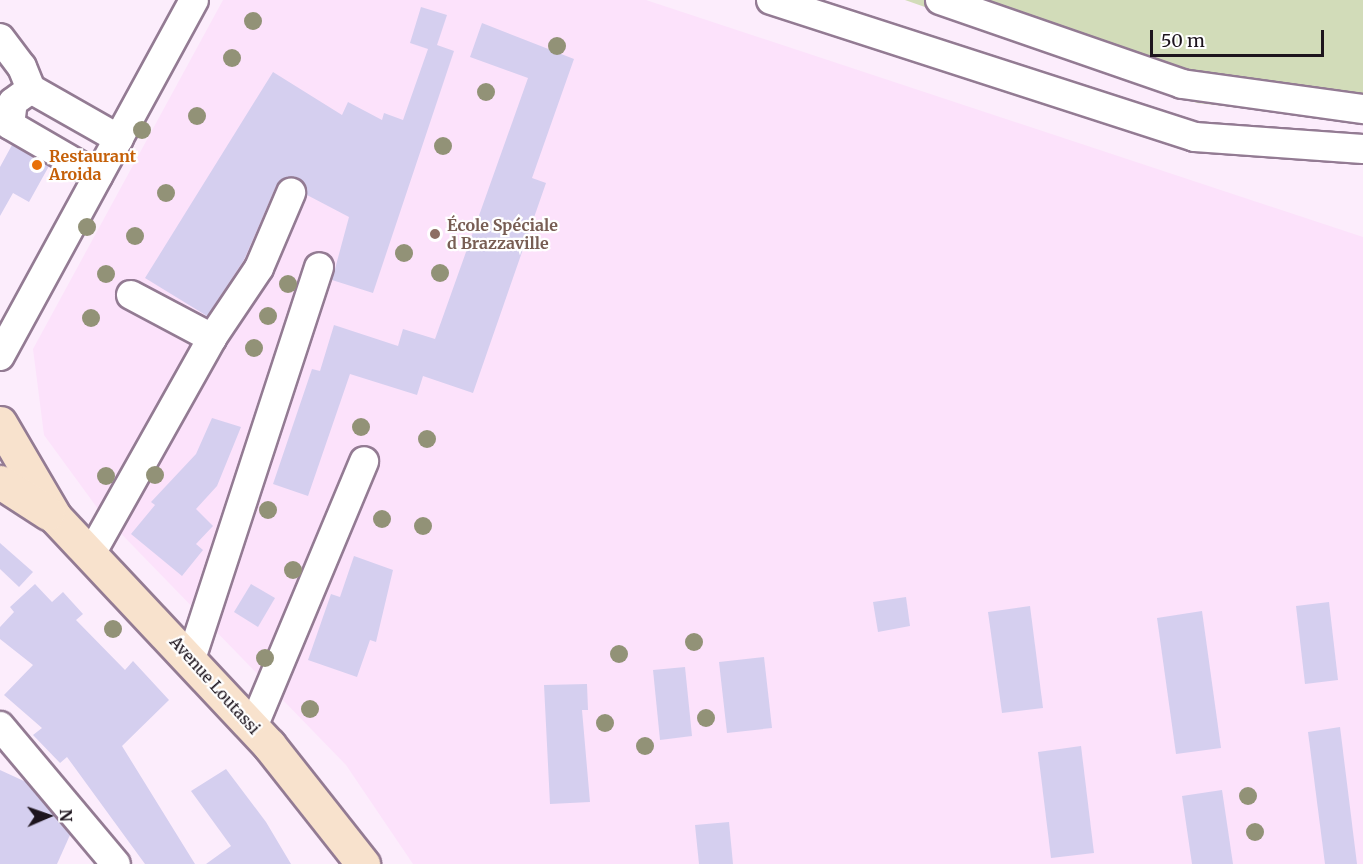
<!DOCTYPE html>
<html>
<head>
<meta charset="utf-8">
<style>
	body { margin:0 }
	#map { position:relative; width:1363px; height:864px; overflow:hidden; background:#fcedfc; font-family:Merriweather,serif }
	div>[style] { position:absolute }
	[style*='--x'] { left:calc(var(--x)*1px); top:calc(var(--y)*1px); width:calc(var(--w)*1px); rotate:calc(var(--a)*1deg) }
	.built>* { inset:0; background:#fce2fb }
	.green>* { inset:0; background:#d2dcb9 }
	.building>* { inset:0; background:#d5cfef }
	.roads { filter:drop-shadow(2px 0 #937b93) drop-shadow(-2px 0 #937b93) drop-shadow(0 2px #937b93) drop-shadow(0 -2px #937b93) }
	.minor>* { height:28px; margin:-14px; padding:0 14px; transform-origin:14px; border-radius:14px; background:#fff }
	.major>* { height:33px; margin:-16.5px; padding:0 16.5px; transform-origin:16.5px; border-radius:16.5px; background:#f8e2cd }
	.trees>* { width:18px; height:18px; margin:-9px; border-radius:50%; background:#929277 }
	.dots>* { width:16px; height:16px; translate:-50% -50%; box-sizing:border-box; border:3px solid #fff; border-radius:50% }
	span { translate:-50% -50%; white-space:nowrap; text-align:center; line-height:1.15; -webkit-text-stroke:4.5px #fff; paint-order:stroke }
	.food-label { font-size:16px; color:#c56008; font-weight:700 }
	.left { translate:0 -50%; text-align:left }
	.education-label { font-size:16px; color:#785e54; font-weight:700 }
	.street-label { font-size:16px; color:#1d141d }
	.north { position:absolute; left:18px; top:786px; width:60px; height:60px; -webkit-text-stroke:4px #fff; paint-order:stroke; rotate:88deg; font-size:16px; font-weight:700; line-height:24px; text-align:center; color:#1d141d }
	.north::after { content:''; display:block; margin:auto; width:21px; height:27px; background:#1d141d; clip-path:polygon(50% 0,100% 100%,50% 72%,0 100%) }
	.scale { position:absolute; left:1150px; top:30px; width:174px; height:27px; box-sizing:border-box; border:3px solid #1d141d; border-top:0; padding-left:8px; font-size:18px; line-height:21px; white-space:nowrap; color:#1d141d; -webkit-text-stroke:4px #fff; paint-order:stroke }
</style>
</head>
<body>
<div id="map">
	<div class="built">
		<div style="clip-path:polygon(223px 0,646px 0,1363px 237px,1363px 864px,413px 864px,346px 765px,101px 513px,44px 435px,33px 349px)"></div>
	</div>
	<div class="green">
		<div style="clip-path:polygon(905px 0,1363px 0,1363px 122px,1197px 103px)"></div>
	</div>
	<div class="building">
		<div style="clip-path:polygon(421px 7px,447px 15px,437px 45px,454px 51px,373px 293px,332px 280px,349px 217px,307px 195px,304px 183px,290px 177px,276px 186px,244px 260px,207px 316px,145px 278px,273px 72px,342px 115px,348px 102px,382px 120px,384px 113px,403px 120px,428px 49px,410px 43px)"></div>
		<div style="clip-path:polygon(482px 23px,574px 59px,532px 178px,546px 183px,473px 393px,423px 376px,417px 395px,350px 374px,308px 496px,273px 484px,312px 369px,320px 371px,334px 325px,398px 346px,403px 329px,435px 339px,528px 78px,470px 57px)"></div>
		<div style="clip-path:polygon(12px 145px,49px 166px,29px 202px,13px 193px,0 216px,0 167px)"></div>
		<div style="clip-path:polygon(212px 418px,241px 427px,217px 486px,196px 509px,213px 526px,196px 544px,203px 550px,182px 576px,131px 534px,155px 505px,151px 502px,196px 454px)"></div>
		<div style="clip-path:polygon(0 543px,33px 572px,19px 587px,0 569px)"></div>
		<div style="clip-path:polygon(354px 556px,393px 570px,376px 642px,370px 640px,357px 677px,308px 660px,331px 594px,340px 597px)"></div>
		<div style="clip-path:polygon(35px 584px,52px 602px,63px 592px,83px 614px,76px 620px,125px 670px,133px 661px,169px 700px,122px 746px,195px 864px,145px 864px,67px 757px,60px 763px,33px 735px,42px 728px,4px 695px,33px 665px,0 639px,0 627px,14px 612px,10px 607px)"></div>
		<div style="clip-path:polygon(251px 584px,275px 598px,258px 627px,234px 612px)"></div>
		<div style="clip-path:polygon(906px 597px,910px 626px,878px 632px,873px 602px)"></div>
		<div style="clip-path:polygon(1329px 602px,1338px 680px,1305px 684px,1296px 606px)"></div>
		<div style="clip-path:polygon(1030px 606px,1043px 708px,1002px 713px,988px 612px)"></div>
		<div style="clip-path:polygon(1202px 611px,1221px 748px,1176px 754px,1157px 618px)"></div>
		<div style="clip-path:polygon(764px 657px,772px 728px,727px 733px,719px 662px)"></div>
		<div style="clip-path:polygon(685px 667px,692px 736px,660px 740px,653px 670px)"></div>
		<div style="clip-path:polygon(587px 684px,588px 710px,582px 710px,590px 802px,550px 804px,544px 685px)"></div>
		<div style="clip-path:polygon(1340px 727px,1357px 864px,1325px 864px,1308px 732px)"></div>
		<div style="clip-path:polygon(1081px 746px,1094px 853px,1051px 858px,1038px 752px)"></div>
		<div style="clip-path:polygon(226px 769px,266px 822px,291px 864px,206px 864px,231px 846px,191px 791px)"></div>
		<div style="clip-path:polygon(0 770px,26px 782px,70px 835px,57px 864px,0 864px)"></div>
		<div style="clip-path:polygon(1222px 790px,1233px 864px,1192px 864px,1182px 796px)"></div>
		<div style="clip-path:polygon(729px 822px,733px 864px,699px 864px,695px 825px)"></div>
	</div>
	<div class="roads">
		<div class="minor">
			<div style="--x:771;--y:0;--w:446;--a:17.9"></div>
			<div style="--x:1195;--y:137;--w:168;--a:4.1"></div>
			<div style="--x:940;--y:0;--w:256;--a:19.1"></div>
			<div style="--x:1182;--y:84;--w:183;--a:7.9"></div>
			<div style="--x:0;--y:38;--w:36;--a:53"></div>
			<div style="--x:22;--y:67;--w:24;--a:68"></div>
			<div style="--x:98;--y:176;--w:102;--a:-149.9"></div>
			<div style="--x:10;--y:125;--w:23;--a:-83"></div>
			<div style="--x:13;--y:102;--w:22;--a:-36"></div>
			<div style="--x:31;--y:89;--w:101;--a:29.6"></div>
			<div style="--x:131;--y:295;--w:92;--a:28"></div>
			<div style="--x:0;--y:356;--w:405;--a:-61.4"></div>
			<div style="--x:91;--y:554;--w:248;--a:-60.7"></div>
			<div style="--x:212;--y:338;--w:84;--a:-56.1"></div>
			<div style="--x:259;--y:268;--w:82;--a:-66.9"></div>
			<div style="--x:191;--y:659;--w:412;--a:-71.9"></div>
			<div style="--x:0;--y:726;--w:180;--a:50"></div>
			<div style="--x:253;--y:727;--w:288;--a:-67.3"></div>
		</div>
		<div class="major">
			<div style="--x:0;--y:423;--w:109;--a:59.7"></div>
			<div style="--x:55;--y:517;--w:313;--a:46.8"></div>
			<div style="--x:269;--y:745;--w:152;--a:51.7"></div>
			<div style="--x:0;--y:482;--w:57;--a:32.9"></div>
		</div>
	</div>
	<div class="trees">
		<div style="left:253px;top:21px"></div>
		<div style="left:557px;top:46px"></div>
		<div style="left:232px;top:58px"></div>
		<div style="left:486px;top:92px"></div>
		<div style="left:197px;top:116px"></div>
		<div style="left:142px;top:130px"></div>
		<div style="left:443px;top:146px"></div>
		<div style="left:166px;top:193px"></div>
		<div style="left:87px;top:227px"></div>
		<div style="left:135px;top:236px"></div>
		<div style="left:404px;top:253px"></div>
		<div style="left:440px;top:273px"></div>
		<div style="left:106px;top:274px"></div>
		<div style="left:288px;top:284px"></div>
		<div style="left:268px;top:316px"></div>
		<div style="left:91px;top:318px"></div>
		<div style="left:254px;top:348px"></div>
		<div style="left:361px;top:427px"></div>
		<div style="left:427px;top:439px"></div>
		<div style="left:155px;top:475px"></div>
		<div style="left:106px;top:476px"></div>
		<div style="left:268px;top:510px"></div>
		<div style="left:382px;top:519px"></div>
		<div style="left:423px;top:526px"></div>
		<div style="left:293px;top:570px"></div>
		<div style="left:113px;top:629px"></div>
		<div style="left:694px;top:642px"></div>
		<div style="left:619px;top:654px"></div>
		<div style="left:265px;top:658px"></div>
		<div style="left:310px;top:709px"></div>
		<div style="left:706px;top:718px"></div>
		<div style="left:605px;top:723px"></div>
		<div style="left:645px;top:746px"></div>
		<div style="left:1248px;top:796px"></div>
		<div style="left:1255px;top:832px"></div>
	</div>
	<div class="dots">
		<div style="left:37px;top:165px;background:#e8710a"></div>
		<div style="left:435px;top:234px;background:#8d6e63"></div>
	</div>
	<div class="food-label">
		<span class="left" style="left:49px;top:165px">Restaurant<br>Aroida</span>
	</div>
	<div class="education-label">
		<span class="left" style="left:447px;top:234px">École Spéciale<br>d Brazzaville</span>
	</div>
	<div class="street-label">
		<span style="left:215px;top:685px;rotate:48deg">Avenue Loutassi</span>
	</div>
	<div class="north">N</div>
	<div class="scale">50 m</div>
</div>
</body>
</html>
